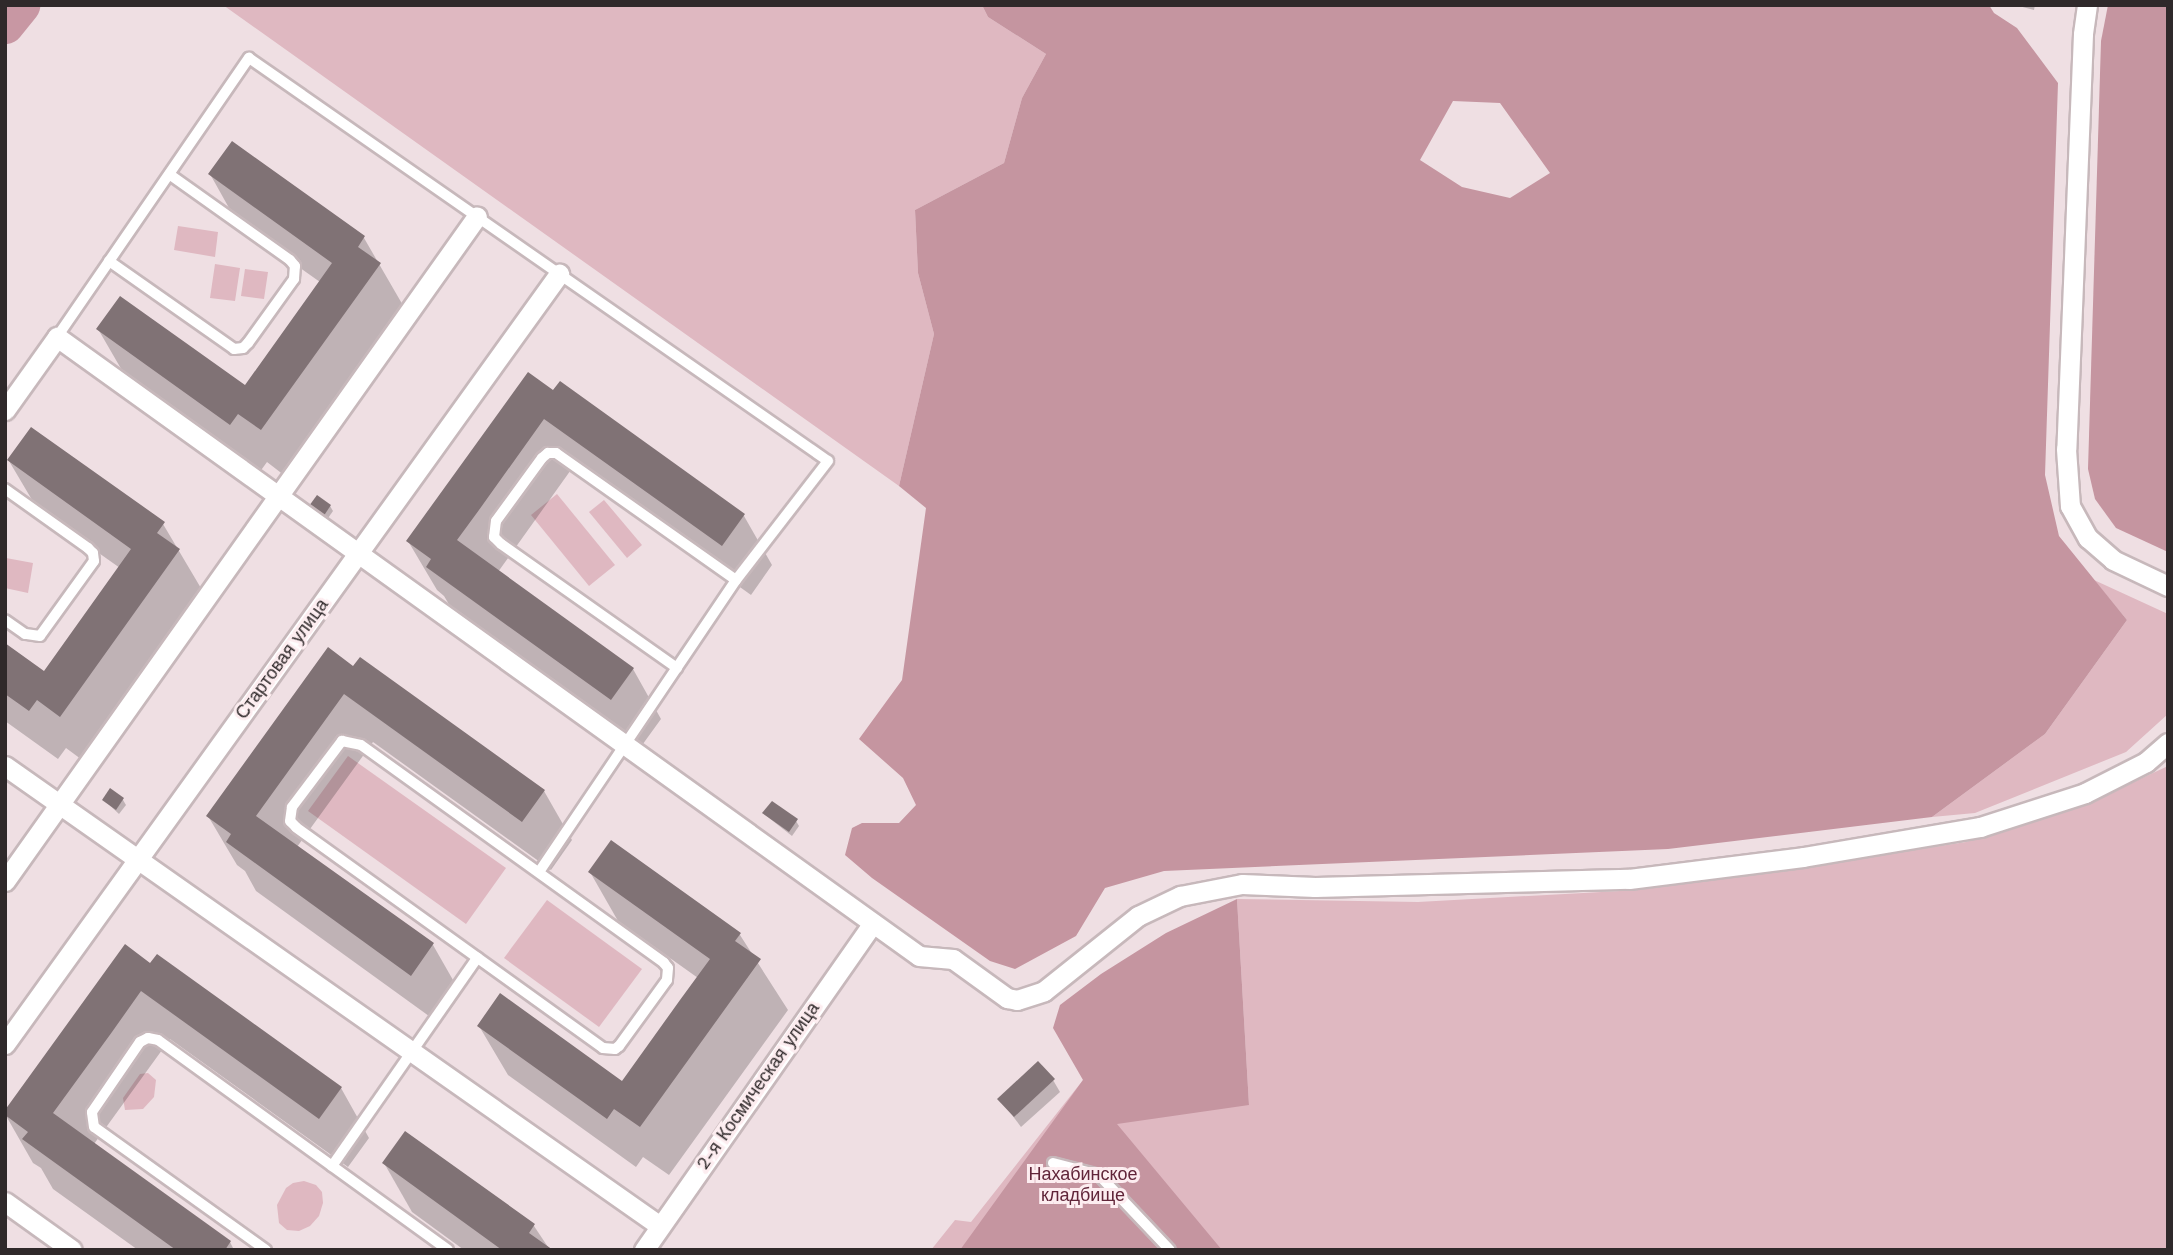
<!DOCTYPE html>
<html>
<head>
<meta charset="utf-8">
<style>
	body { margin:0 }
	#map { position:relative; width:2173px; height:1255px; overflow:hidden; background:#efdfe3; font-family:"Work Sans",sans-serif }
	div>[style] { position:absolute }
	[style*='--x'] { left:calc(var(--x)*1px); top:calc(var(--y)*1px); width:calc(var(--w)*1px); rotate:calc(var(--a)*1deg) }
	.green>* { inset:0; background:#dfb8c1 }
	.forest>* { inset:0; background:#c595a0 }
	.shadow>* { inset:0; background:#0003 }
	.river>* { height:37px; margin:-18.5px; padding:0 18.5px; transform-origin:18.5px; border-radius:18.5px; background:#c897a3 }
	.building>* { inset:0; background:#807275 }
	.roads { filter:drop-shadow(2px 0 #c7b8bb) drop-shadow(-2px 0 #c7b8bb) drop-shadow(0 2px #c7b8bb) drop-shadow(0 -2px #c7b8bb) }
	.service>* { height:10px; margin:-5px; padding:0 5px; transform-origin:5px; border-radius:5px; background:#fff }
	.minor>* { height:19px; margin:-9.5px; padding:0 9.5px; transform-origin:9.5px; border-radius:9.5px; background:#fff }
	span { translate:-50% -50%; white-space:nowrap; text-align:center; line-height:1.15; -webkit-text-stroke:6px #fdedf0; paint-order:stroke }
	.street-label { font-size:18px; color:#2f292a }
	.park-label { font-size:18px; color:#612539 }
	.frame { position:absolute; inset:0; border:7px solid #2f292a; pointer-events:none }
</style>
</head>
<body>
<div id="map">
	<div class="green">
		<div style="clip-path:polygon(223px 5px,982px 5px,988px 17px,1046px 54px,1022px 98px,1004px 163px,915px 210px,918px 273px,934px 334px,899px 486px)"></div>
		<div style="clip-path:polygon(178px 226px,218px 232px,215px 257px,174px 250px)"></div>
		<div style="clip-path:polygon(215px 264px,240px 268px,235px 301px,210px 298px)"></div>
		<div style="clip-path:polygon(245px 269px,268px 272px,264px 299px,241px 296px)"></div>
		<div style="clip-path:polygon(557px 494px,615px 565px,589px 586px,531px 515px)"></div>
		<div style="clip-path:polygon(604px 500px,642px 545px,627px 558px,589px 512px)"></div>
		<div style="clip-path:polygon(6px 558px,33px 563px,28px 593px,5px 588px)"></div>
		<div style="clip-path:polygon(2094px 580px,2168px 614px,2168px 714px,2126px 752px,1975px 813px,1932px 817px,2045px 734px,2127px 620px)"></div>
		<div style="clip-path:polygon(348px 756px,506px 868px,466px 924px,308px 811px)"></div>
		<div style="clip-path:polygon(2168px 766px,2168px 1250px,931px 1250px,955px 1220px,971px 1222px,1083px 1080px,1249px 1105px,1237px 899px,1418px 902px,1638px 890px,1811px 866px,1966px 842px,2095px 800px)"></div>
		<div style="clip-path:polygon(547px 900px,642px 969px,599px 1027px,504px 958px)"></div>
		<div style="clip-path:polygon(148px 1073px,156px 1080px,154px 1097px,143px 1109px,125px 1110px,123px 1098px,140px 1074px)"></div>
		<div style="clip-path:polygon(304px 1181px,316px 1185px,322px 1192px,323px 1203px,319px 1216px,310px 1226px,299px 1231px,287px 1230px,279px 1223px,277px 1205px,286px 1188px,293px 1183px)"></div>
	</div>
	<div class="forest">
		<div style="clip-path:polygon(evenodd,982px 5px,1989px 5px,1994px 13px,2017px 28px,2058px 83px,2045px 475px,2059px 536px,2127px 620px,2045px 734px,1932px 817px,1668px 849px,1164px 871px,1105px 888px,1076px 936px,1015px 969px,990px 961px,872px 878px,845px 855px,852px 828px,862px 823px,899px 823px,916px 805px,903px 778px,859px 739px,902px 680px,926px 508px,899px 486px,934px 334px,918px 273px,915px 210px,1004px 163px,1022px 98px,1046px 54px,988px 17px,982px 5px,1453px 101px,1500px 103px,1550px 173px,1510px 198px,1462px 187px,1420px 160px,1453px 101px)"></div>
		<div style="clip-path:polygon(2108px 5px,2168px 5px,2168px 552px,2116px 528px,2095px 499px,2088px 469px,2101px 41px)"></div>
		<div style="clip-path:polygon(1237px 899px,1249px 1105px,1117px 1124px,1222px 1250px,960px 1250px,1083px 1080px,1053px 1028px,1060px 1005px,1101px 974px,1166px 933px)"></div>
	</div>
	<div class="shadow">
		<div style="clip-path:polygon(2015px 5px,2035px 5px,2034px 10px)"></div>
		<div style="clip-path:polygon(210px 174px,364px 238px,408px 314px,289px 479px,267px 462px,259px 473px,127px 379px,98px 329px,245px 388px,320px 282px,238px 224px)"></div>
		<div style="clip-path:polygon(560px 383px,744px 516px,772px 565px,751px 595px,573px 467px,498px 572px,633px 669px,661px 719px,640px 748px,456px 616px,444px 596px,437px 590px,408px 541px)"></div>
		<div style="clip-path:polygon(9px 461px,163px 524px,208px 600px,89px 765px,66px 748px,58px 759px,5px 721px,5px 646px,44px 673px,120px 568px,38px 510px)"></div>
		<div style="clip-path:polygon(330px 506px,333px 511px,326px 521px,314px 512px)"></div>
		<div style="clip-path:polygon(354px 668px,544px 791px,572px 840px,551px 870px,373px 742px,297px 847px,433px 945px,461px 994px,440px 1024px,256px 891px,245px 871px,237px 865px,208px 816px)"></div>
		<div style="clip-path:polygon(104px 800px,123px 800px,126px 805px,119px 814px)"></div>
		<div style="clip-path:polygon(764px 814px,796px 821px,799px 826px,792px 836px)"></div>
		<div style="clip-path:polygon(612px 842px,740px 935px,788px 1010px,669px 1175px,643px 1157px,636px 1167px,508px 1075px,479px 1026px,622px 1083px,698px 978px,618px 921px,590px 872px)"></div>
		<div style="clip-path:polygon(125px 947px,341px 1088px,369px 1138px,348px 1167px,170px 1039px,94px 1144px,230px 1242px,234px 1250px,138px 1250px,53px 1189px,41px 1168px,33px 1163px,5px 1114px)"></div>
		<div style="clip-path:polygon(1053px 1080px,1060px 1092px,1021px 1127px,1000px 1099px)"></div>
		<div style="clip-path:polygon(384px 1163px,534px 1226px,550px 1250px,464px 1250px,412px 1212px)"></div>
	</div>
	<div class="river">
		<div style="--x:5;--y:25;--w:26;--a:-51"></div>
	</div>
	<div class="building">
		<div style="clip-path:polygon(232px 141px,365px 236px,358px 247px,381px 263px,261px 430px,238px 414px,230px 425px,96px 329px,120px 296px,245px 385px,310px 294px,332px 263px,208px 174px)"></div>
		<div style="clip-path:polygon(528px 372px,553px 390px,560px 381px,745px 514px,722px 546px,544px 419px,479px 510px,457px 540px,634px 668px,611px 700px,426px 567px,431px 559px,406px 541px)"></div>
		<div style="clip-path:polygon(31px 427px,165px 522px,157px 533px,180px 549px,60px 717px,37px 700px,29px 711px,5px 694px,5px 643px,44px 671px,131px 549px,7px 460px)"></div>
		<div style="clip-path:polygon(317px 495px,331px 505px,323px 517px,309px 506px)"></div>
		<div style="clip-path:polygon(328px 647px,353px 666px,360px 657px,545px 790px,522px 822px,344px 694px,256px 816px,434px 943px,411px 976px,226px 842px,231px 834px,206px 816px)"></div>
		<div style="clip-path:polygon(110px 788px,124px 798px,116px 810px,102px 800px)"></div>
		<div style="clip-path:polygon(772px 801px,798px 819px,789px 832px,762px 813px)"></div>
		<div style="clip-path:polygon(611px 840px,741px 933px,735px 941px,761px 959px,640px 1127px,614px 1109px,607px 1119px,477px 1026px,500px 993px,622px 1081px,680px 1000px,710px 959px,588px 872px)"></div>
		<div style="clip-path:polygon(125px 944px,150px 963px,157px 954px,342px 1087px,319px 1119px,141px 991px,112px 1032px,53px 1113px,231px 1241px,225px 1250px,176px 1250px,22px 1139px,28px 1132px,5px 1115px,5px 1110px)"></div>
		<div style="clip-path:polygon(1038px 1061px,1055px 1079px,1014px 1117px,997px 1099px)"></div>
		<div style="clip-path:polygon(405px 1131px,535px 1224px,529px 1233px,553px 1250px,502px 1250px,382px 1163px)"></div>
	</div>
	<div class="roads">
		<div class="service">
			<div style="--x:109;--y:261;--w:153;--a:35.1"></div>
			<div style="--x:234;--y:349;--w:9;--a:-6"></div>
			<div style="--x:243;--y:348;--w:7;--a:-45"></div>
			<div style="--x:248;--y:343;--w:79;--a:-54.3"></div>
			<div style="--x:294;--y:279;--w:13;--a:-86"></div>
			<div style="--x:295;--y:266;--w:8;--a:-130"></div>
			<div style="--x:290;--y:260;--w:148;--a:-144.6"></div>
			<div style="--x:57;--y:337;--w:339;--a:-55.5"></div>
			<div style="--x:249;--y:58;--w:705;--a:34.84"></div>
			<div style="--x:828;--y:461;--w:150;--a:127.7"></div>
			<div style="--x:736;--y:580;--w:352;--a:124"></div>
			<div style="--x:5;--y:489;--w:102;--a:35.4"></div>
			<div style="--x:88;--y:548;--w:7;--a:45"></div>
			<div style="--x:93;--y:553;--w:8;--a:83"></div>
			<div style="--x:94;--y:561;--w:92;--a:125.8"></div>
			<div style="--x:40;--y:636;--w:15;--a:-172"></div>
			<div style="--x:25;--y:634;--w:24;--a:-145"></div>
			<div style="--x:677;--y:668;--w:215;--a:-144.8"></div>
			<div style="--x:501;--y:544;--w:10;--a:-135"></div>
			<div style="--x:494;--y:537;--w:16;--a:-83"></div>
			<div style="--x:496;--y:521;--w:78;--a:-53.9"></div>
			<div style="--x:542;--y:458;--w:8;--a:-40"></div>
			<div style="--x:548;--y:453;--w:8;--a:0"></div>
			<div style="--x:556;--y:453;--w:220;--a:35.2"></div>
			<div style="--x:342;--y:741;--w:19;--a:12"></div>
			<div style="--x:361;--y:745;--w:373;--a:35.7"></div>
			<div style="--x:664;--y:963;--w:6;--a:51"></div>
			<div style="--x:668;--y:968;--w:12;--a:95"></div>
			<div style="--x:667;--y:980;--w:82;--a:126"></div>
			<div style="--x:619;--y:1046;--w:5;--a:143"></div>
			<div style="--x:615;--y:1049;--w:12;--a:-175"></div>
			<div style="--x:603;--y:1048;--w:378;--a:-144.3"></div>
			<div style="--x:296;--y:827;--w:8;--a:-135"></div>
			<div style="--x:290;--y:821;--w:14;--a:-82"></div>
			<div style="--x:292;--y:807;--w:83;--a:-52.9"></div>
			<div style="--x:1053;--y:1163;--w:48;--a:14.6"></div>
			<div style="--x:1099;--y:1175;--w:103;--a:46.6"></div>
			<div style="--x:332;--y:1166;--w:254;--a:-55.1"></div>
			<div style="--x:266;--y:1250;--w:211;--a:-144.4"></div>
			<div style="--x:94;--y:1127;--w:15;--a:-98"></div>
			<div style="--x:92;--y:1112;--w:85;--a:-55.6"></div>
			<div style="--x:140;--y:1042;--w:9;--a:-27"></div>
			<div style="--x:148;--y:1038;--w:10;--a:11"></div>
			<div style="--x:158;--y:1040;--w:358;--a:35.9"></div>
		</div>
		<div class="minor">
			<div style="--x:2087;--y:5;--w:29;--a:98"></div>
			<div style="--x:2083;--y:34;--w:415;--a:92.3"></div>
			<div style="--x:2066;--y:449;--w:57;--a:86"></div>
			<div style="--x:2070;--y:506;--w:37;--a:61"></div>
			<div style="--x:2088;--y:538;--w:33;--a:41"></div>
			<div style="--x:2113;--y:560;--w:61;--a:25.3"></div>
			<div style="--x:5;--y:410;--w:90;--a:-54.5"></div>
			<div style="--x:57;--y:337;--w:1061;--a:35.68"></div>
			<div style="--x:919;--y:956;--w:34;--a:5"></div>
			<div style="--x:953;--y:959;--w:67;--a:35.8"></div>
			<div style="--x:1007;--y:998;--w:10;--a:11"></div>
			<div style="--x:1017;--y:1000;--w:28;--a:-18"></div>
			<div style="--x:1044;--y:991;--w:120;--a:-38.6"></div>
			<div style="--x:1138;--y:916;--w:47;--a:-25.5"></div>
			<div style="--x:1180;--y:896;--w:63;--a:-11"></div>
			<div style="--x:1242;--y:884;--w:73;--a:2.4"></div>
			<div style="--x:1315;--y:887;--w:314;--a:-1.5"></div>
			<div style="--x:1629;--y:879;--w:175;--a:-7.2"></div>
			<div style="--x:1803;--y:857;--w:180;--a:-9.6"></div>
			<div style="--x:1980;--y:827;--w:110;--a:-17.9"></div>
			<div style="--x:2085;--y:793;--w:68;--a:-26.9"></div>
			<div style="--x:2146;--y:762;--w:29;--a:-41"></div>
			<div style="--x:5;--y:766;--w:800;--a:35.08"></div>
			<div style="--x:5;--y:881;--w:815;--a:-54.63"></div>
			<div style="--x:5;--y:1044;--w:949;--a:-54.27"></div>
			<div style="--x:5;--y:1202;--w:82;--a:35.6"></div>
			<div style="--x:644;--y:1250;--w:399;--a:-55"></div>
		</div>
	</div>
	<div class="street-label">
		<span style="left:282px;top:659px;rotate:-54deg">Стартовая улица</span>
		<span style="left:758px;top:1086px;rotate:-55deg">2-я Космическая улица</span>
	</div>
	<div class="park-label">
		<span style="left:1083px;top:1185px">Нахабинское<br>кладбище</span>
	</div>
	<div class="frame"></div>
</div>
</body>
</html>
